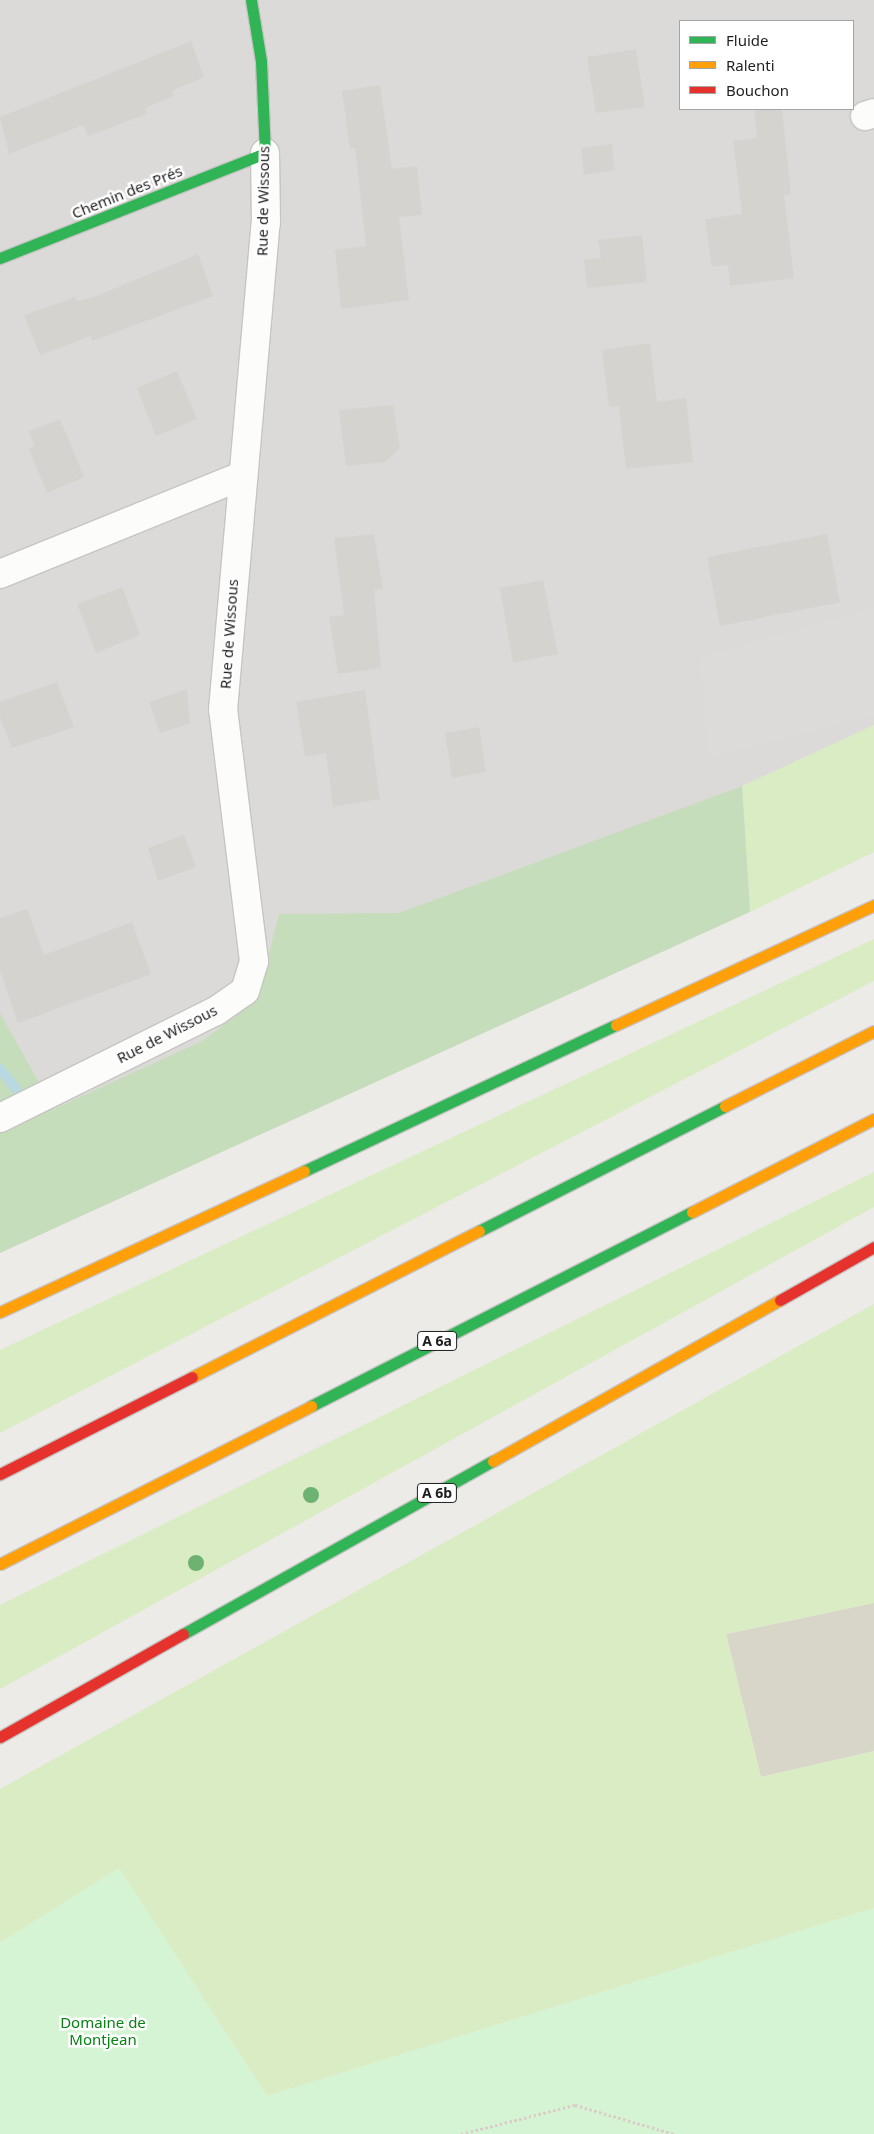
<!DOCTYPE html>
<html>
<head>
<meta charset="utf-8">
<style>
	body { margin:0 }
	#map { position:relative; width:874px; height:2134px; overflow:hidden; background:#edebe7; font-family:"Noto Sans",sans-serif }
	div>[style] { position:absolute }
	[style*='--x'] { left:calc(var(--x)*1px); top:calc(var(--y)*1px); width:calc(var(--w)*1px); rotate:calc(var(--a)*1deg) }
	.residential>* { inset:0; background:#dcdad8 }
	.construction>* { inset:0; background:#d7d6c8 }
	.grass>* { inset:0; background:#d9ecc4 }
	.forest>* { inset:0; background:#c6ddbb }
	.park>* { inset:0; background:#d4f4d4 }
	.parking>* { inset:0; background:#dcdbd9 }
	.stream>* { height:10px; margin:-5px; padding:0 5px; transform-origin:5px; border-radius:5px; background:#b8d9e2 }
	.building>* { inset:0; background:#d5d3d0 }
	.path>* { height:3px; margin-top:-1.5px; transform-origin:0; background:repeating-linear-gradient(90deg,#dbccca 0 2.5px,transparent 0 5px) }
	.roads { filter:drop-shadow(1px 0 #c6c5c3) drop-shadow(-1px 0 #c6c5c3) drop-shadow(0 1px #c6c5c3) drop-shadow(0 -1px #c6c5c3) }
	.street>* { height:28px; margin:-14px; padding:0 14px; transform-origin:14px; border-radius:14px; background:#fcfcfb }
	.fast>* { height:11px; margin:-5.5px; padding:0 5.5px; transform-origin:5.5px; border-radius:5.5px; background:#30b455 }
	.slow>* { height:11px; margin:-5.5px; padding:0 5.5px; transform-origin:5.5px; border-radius:5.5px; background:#ff9f0a }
	.jam>* { height:11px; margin:-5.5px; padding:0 5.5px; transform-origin:5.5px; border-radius:5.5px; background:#e5322d }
	.trees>* { width:16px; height:16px; margin:-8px; border-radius:50%; background:#6eb272 }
	span { translate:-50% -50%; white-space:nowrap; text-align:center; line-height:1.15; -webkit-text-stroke:5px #fff; paint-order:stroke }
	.shield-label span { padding:1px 4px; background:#fff; border:1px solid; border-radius:4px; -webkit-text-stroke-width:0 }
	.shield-label { font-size:14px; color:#1f1f1f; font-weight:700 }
	.street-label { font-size:15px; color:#1f1f1f }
	.park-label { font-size:15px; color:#068313 }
	.legend { position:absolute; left:679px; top:20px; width:175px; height:90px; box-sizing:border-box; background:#fff; border:1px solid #a5a5a5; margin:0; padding:6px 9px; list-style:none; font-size:15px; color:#1f1f1f }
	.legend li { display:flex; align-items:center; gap:10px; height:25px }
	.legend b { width:25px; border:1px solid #a5a5a5 }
</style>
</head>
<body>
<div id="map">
	<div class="residential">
		<div style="clip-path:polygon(evenodd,0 0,874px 0,874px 852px,0 1253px,0 0,680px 21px,853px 21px,853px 109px,680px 109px,680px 21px)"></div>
	</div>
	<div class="construction">
		<div style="clip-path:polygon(874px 1603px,874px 1751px,761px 1777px,726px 1634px)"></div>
	</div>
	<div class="grass">
		<div style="clip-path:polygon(874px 725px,874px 852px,750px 912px,742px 786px)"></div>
		<div style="clip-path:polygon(874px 939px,874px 981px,0 1433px,0 1350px)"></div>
		<div style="clip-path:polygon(874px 1172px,874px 1207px,0 1689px,0 1605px)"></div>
		<div style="clip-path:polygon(874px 1304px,874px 1603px,726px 1634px,761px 1777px,874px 1751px,874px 1908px,267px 2096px,119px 1868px,0 1943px,0 1789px)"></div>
	</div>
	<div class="forest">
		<div style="clip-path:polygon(742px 786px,750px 912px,0 1253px,0 1013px,54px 1109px,202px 1041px,257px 1000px,279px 914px,399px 913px)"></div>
	</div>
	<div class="park">
		<div style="clip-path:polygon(119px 1868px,267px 2096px,874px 1908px,874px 2134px,0 2134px,0 1943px)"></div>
	</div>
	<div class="parking">
		<div style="clip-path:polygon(874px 608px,874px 715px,709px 757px,699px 658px)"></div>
	</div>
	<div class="stream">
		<div style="--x:0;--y:1069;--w:27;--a:51"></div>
	</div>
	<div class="building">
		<div style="clip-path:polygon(191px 41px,204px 77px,172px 91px,174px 96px,145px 108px,147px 114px,88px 136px,83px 125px,9px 154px,0 117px)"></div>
		<div style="clip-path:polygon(636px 49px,645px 107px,596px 113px,587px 57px)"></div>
		<div style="clip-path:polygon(380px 85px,392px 169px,417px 166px,422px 215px,399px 217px,409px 300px,341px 309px,335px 250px,366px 246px,355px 148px,350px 149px,342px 91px)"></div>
		<div style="clip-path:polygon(754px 109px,782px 109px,791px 194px,784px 195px,794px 278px,730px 286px,728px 265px,712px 267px,705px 219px,742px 214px,733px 141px,757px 138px)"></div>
		<div style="clip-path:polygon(612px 144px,614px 170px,584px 175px,581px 148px)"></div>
		<div style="clip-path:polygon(642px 235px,647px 282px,587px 288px,584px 260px,601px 258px,598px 240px)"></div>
		<div style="clip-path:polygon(198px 254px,213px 296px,92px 341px,91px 336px,40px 355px,24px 315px,75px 297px,77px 301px,94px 297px)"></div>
		<div style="clip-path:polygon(650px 343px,657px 402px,686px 398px,693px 462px,626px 469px,619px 406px,609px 407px,602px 350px)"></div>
		<div style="clip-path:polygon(177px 371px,197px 419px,156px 436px,137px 388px)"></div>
		<div style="clip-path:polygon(393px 405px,400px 448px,385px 462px,346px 466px,339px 410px)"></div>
		<div style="clip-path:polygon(60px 419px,84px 477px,47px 493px,29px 449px,35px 446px,29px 431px)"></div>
		<div style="clip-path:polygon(374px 534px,383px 589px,374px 590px,381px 668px,338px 674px,329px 617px,344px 615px,334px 538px)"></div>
		<div style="clip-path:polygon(827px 534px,840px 602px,720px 626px,707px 557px)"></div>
		<div style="clip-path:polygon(543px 580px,558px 654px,513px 663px,500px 588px)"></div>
		<div style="clip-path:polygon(122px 587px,140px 635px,96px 653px,77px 604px)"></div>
		<div style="clip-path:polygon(57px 682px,74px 727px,12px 748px,0 717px,0 702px)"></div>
		<div style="clip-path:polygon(187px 689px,190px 723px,160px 733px,149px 702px)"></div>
		<div style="clip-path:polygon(365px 690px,380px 799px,333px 807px,326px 753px,305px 757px,296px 702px)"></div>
		<div style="clip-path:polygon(479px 727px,486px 772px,452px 778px,445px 733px)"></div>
		<div style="clip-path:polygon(184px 835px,196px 867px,158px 881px,148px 848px)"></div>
		<div style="clip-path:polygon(27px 909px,44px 955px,132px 922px,151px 974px,18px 1023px,0 971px,0 918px)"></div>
	</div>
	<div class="path">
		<div style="--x:461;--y:2134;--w:118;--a:-14.3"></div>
		<div style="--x:575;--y:2105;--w:103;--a:16.3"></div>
	</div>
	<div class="roads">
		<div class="street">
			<div style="--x:865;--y:116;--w:9;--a:-18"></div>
			<div style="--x:0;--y:574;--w:260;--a:-22.1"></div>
			<div style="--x:0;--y:1118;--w:241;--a:-26.4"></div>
			<div style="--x:216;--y:1011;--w:35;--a:-35"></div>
			<div style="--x:245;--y:991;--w:31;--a:-73"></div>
			<div style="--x:254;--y:961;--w:253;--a:-97"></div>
			<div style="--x:223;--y:710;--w:489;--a:-85"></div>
			<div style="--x:266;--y:223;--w:70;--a:-90.8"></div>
		</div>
		<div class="fast">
			<div style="--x:0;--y:258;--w:285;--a:-21.6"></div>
			<div style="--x:265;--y:153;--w:92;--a:-92.5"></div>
			<div style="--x:261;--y:61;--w:62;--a:-99.3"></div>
			<div style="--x:304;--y:1171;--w:344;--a:-25.1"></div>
			<div style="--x:479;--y:1231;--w:276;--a:-26.9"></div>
			<div style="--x:311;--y:1406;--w:428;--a:-27"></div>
			<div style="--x:183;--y:1634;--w:355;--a:-29.2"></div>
		</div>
		<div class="slow">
			<div style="--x:616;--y:1025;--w:285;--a:-24.9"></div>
			<div style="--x:725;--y:1106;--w:167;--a:-26.7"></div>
			<div style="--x:692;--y:1212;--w:204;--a:-27.1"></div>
			<div style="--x:0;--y:1312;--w:335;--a:-24.9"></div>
			<div style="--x:192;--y:1377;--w:322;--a:-27"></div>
			<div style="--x:493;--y:1461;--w:329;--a:-29.3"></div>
			<div style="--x:0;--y:1564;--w:349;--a:-26.9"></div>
		</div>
		<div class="jam">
			<div style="--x:780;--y:1300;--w:108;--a:-29.4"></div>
			<div style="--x:0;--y:1474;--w:215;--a:-26.8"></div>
			<div style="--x:0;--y:1737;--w:210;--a:-29.4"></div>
		</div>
	</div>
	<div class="trees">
		<div style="left:311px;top:1495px"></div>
		<div style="left:196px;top:1563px"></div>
	</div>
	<div class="shield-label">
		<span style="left:437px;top:1341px">A 6a</span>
		<span style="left:437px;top:1493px">A 6b</span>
	</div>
	<div class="street-label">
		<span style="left:127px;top:192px;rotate:-22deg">Chemin des Prés</span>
		<span style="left:263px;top:201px;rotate:-89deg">Rue de Wissous</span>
		<span style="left:229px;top:634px;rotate:-86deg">Rue de Wissous</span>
		<span style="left:167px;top:1034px;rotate:-27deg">Rue de Wissous</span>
	</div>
	<div class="park-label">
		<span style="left:103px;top:2031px">Domaine de<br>Montjean</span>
	</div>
	<ul class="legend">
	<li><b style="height:6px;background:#30b455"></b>Fluide</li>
	<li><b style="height:6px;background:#ff9f0a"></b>Ralenti</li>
	<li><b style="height:6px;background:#e5322d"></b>Bouchon</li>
	</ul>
</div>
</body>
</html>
